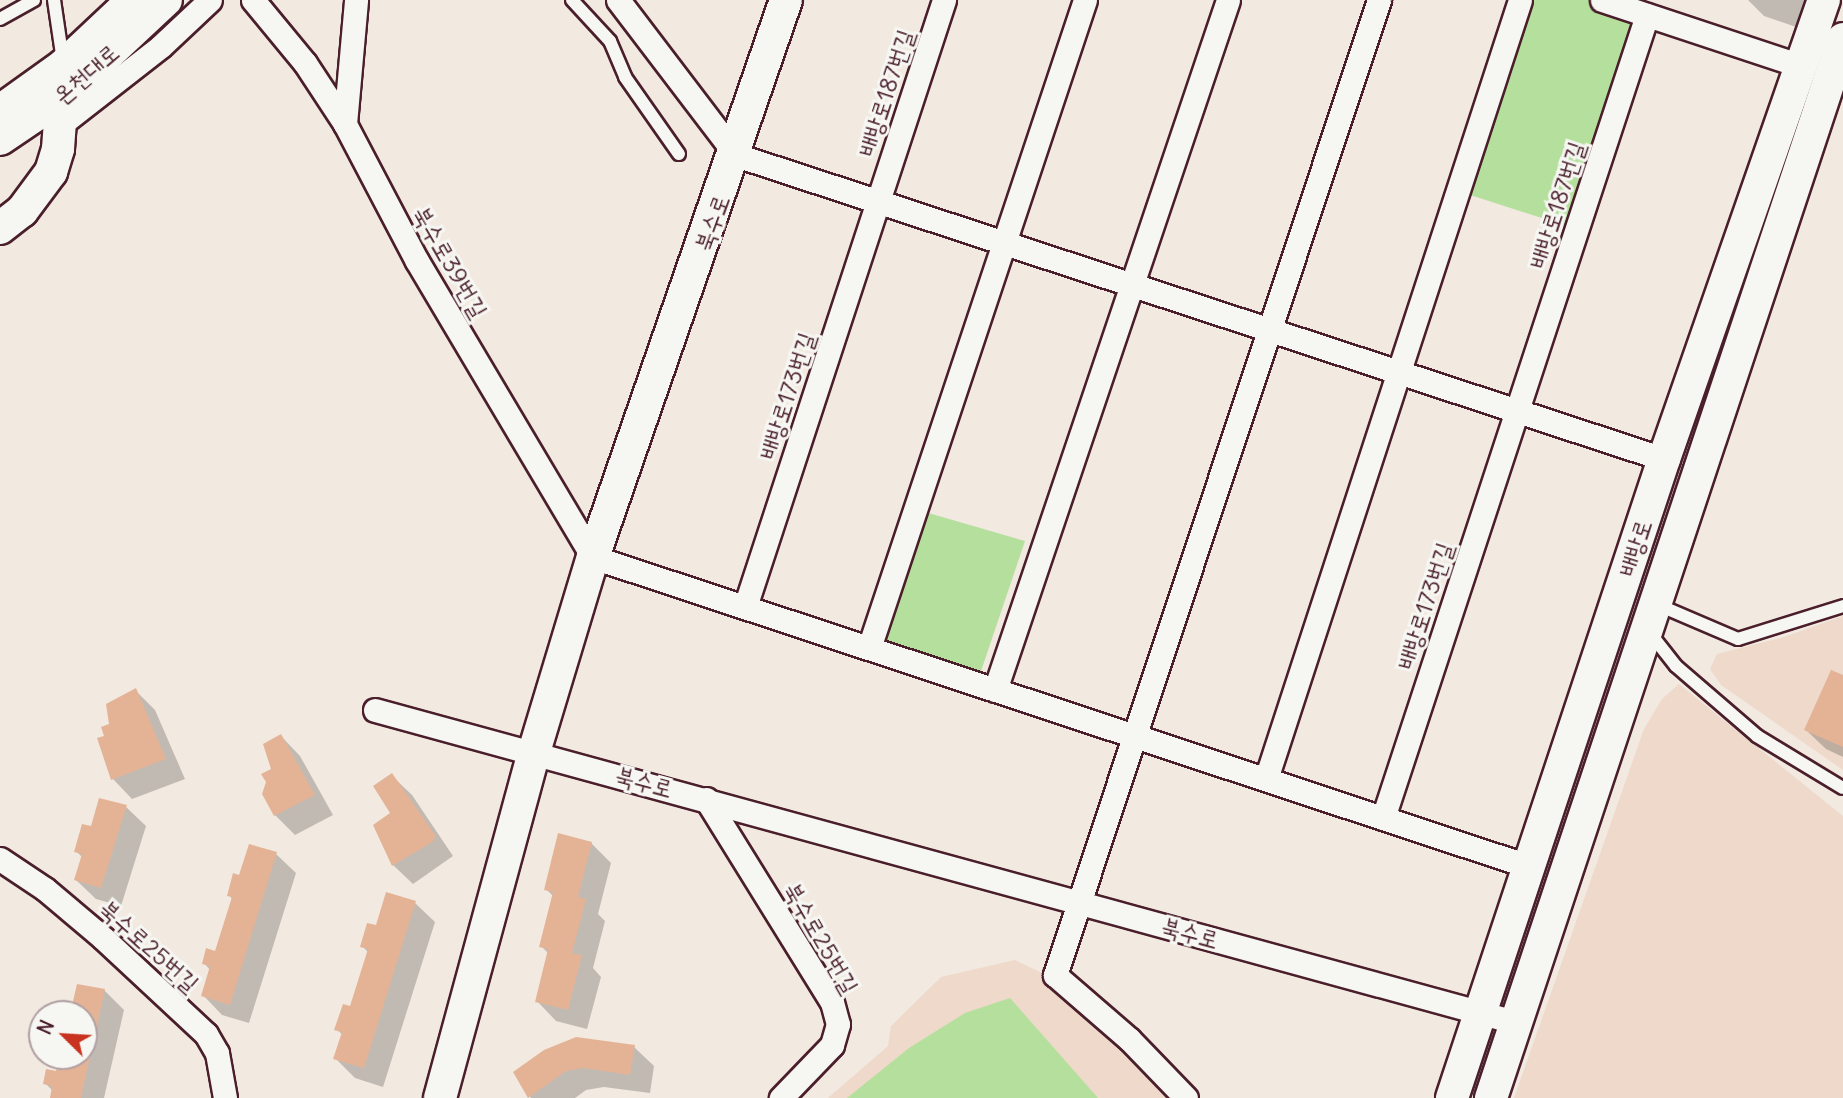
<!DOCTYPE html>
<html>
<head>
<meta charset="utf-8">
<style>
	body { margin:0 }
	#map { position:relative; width:1843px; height:1098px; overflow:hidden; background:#f2e9e0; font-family:Delius,"Poor Story",sans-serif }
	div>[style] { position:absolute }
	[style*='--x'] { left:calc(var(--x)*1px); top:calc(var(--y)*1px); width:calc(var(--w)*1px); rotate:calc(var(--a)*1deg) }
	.built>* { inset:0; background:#eed9ca }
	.green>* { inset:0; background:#b5df9c }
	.shadow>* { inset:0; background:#0003 }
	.building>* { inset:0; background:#e4b396 }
	.roads { filter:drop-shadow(2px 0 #4a1f2b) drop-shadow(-2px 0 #4a1f2b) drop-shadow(0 2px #4a1f2b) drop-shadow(0 -2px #4a1f2b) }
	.lane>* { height:12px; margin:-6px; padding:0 6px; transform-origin:6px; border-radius:6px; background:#f6f6f2 }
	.street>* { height:23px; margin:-11.5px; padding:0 11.5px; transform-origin:11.5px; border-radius:11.5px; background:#f6f6f2 }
	.secondary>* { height:32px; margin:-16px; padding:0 16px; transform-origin:16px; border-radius:16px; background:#f6f6f2 }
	span { translate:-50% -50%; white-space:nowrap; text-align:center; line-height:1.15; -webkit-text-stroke:6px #f6f6f2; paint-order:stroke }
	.street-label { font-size:24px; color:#4a1f2b }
	.north { position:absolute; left:28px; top:1000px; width:70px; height:70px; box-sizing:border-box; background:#f6f6f2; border:2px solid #b1a0a2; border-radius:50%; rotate:294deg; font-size:19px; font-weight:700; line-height:28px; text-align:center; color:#4a1f2b }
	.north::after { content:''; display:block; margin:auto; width:24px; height:32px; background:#c8321e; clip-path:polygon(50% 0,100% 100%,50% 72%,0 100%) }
</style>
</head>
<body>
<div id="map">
	<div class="built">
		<div style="clip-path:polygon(1843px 616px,1843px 770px,1721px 685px,1710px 669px,1717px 654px,1784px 637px)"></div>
		<div style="clip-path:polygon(1679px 684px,1843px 816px,1843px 1098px,1514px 1098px,1644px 729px,1662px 699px)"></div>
		<div style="clip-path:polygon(1015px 960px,1040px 972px,1121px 1040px,1174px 1098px,828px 1098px,888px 1046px,891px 1026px,941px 977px)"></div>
	</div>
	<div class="green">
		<div style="clip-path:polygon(1526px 0,1617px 0,1648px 10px,1576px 229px,1464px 193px)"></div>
		<div style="clip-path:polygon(925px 512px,1025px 541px,980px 674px,879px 642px)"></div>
		<div style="clip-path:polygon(1010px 998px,1098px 1098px,847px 1098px,909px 1048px,965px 1013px)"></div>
	</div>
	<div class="shadow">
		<div style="clip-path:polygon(1748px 0,1808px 0,1799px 28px,1764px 16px)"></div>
		<div style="clip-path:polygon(1843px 677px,1843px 757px,1826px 749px,1806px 730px)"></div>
		<div style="clip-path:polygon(135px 690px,155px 710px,185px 779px,132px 799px,113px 779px,106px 737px)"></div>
		<div style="clip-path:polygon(281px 736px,300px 756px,333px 815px,295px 835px,275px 815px,274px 769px)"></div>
		<div style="clip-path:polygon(392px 776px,412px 795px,453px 856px,413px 884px,393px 865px)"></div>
		<div style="clip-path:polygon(126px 807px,146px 826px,121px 906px,96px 899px,76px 880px,83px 858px,76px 851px,92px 828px)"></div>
		<div style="clip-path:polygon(591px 843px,611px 863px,598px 914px,605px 921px,593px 968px,601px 977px,587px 1029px,556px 1021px,537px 1001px,549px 954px,541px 946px,554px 897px,546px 889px)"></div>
		<div style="clip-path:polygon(276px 854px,296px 873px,249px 1023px,222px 1015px,203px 995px,210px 970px,204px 963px,216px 953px,233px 900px,229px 895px,240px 877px)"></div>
		<div style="clip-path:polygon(415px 903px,435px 922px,383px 1087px,355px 1078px,335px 1058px,343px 1035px,336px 1029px,351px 1008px,369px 953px,362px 946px,377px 928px)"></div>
		<div style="clip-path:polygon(104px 990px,124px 1010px,104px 1098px,52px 1098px,53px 1091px,45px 1083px,57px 1073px,61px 1056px,84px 1056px,84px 1014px,60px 1014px,62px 1008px,73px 1010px)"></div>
		<div style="clip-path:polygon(634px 1047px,654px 1066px,650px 1093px,604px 1087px,586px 1090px,575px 1098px,531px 1098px,516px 1073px)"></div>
	</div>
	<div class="building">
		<div style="clip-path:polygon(1831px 670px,1843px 675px,1843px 747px,1804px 730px)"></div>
		<div style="clip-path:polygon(136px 688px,166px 759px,111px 780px,97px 738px,104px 736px,101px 727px,109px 724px,106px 704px)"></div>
		<div style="clip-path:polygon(281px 734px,315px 795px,274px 816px,262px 794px,266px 782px,261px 774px,271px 769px,263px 744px)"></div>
		<div style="clip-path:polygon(392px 773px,435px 835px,434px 841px,392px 866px,373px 825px,390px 813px,373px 786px)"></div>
		<div style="clip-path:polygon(99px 798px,127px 805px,101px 888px,74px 880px,82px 854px,74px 852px,82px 824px,91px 826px)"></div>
		<div style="clip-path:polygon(558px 833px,592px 842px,578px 897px,586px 899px,572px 953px,582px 955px,568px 1010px,535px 1002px,548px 949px,539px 947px,553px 892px,544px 890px)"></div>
		<div style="clip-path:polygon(249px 844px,277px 852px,230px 1005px,201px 996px,210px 966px,202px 964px,206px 948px,215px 951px,232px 897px,227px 896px,233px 873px,239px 875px)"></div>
		<div style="clip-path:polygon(386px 892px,416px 901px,364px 1068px,333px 1059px,342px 1032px,334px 1030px,343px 1004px,350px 1006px,368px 949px,360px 947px,367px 923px,376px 925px)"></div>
		<div style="clip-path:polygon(77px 984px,105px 989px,91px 1053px,84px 1052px,84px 1014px,70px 1014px)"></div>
		<div style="clip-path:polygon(576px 1037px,635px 1045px,630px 1075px,584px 1068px,566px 1071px,528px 1098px,513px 1072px,544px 1050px)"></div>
		<div style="clip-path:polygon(60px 1056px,90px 1056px,81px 1098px,50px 1098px,52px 1086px,43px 1084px,46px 1069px,56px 1071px)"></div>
	</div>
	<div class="roads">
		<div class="lane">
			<div style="--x:54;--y:0;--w:62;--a:81.6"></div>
			<div style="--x:572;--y:0;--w:56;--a:47.2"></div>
			<div style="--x:610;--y:41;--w:39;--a:67"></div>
			<div style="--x:625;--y:77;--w:94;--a:55"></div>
			<div style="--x:0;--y:19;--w:39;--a:-29"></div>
			<div style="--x:1656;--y:604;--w:89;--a:23.1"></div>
			<div style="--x:1738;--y:639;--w:110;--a:-17.4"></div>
			<div style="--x:1650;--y:633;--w:42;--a:51.8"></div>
			<div style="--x:1676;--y:666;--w:107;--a:40.8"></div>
			<div style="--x:1757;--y:736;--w:100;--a:31.2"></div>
		</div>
		<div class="street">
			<div style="--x:253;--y:0;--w:82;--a:50.5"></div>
			<div style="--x:305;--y:63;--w:73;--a:56.7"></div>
			<div style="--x:345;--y:124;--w:155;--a:62.3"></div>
			<div style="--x:417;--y:261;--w:344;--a:59.3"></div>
			<div style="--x:593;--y:557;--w:985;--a:18.29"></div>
			<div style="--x:618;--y:0;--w:195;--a:52.7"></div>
			<div style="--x:736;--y:155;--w:977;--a:18.14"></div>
			<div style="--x:1602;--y:0;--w:210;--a:18.3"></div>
			<div style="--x:345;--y:124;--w:124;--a:-84.9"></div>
			<div style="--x:60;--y:125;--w:128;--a:-38"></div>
			<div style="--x:161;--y:46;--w:67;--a:-43.2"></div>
			<div style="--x:745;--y:607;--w:639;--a:-71.85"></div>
			<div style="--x:869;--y:648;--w:683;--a:-71.57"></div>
			<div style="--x:995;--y:690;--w:728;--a:-71.34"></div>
			<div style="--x:375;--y:710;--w:1185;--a:15.31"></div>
			<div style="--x:1266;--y:779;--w:819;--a:-71.94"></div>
			<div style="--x:706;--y:799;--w:239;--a:58.2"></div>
			<div style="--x:832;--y:1002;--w:23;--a:75"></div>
			<div style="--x:838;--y:1024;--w:22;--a:106"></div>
			<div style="--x:832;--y:1045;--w:74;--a:133.9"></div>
			<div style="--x:1383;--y:818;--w:845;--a:-71.8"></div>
			<div style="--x:0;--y:859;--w:54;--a:33.7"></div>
			<div style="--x:45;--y:889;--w:76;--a:40.2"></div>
			<div style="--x:103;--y:938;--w:141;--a:43"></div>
			<div style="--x:206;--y:1034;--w:22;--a:60"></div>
			<div style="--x:217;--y:1053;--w:46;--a:79.9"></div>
			<div style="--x:1186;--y:1098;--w:82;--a:-134"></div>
			<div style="--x:1129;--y:1039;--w:98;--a:-139.1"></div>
			<div style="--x:1055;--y:975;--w:1027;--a:-71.62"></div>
		</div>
		<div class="secondary">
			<div style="--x:0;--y:111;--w:79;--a:-35.7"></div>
			<div style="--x:64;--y:65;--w:95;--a:-43.3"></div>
			<div style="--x:0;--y:139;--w:75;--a:-34.1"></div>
			<div style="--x:62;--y:97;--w:142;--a:-43"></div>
			<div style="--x:0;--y:228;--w:28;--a:-38"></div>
			<div style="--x:22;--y:211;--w:49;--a:-53.4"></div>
			<div style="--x:51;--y:172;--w:24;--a:-73"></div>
			<div style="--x:58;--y:149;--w:84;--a:-85.9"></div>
			<div style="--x:440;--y:1098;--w:359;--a:-74.8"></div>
			<div style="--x:534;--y:752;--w:204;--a:-73.2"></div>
			<div style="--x:593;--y:557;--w:589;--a:-70.89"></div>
			<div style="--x:1452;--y:1098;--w:673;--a:-71.65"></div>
			<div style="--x:1664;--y:459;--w:486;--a:-70.8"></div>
			<div style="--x:1491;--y:1098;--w:1116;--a:-71.61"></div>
		</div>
	</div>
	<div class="street-label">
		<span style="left:86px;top:74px;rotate:-41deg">온천대로</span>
		<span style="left:886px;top:93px;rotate:-72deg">배방로187번길</span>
		<span style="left:1557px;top:205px;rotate:-72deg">배방로187번길</span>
		<span style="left:712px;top:223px;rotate:-70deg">북수로</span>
		<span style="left:450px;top:262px;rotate:60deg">북수로39번길</span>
		<span style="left:787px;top:396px;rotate:-72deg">배방로173번길</span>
		<span style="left:1635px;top:548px;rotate:-72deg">배방로</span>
		<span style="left:1425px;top:606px;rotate:-72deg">배방로173번길</span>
		<span style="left:644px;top:782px;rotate:15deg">북수로</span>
		<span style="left:1190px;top:933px;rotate:15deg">북수로</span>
		<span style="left:821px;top:938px;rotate:60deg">북수로25번길</span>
		<span style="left:149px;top:946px;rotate:42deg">북수로25번길</span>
	</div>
	<div class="north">N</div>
</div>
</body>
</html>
